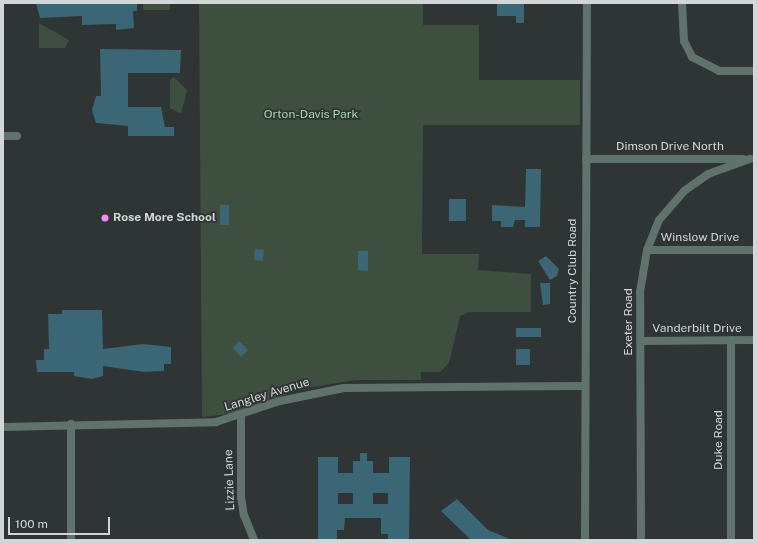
<!DOCTYPE html>
<html>
<head>
<meta charset="utf-8">
<style>
	body { margin:0 }
	#map { position:relative; width:757px; height:543px; overflow:hidden; background:#2f3434; font-family:"Public Sans",sans-serif }
	div>[style] { position:absolute }
	[style*='--x'] { left:calc(var(--x)*1px); top:calc(var(--y)*1px); width:calc(var(--w)*1px); rotate:calc(var(--a)*1deg) }
	.green>* { inset:0; background:#3e4f3f }
	.building>* { inset:0; background:#3a6675 }
	.street>* { height:8px; margin:-4px; padding:0 4px; transform-origin:4px; border-radius:4px; background:#60726c }
	.dots>* { width:11px; height:11px; translate:-50% -50%; box-sizing:border-box; border:2px solid #2f3434; border-radius:50% }
	span { translate:-50% -50%; white-space:nowrap; text-align:center; line-height:1.15; -webkit-text-stroke:3.5px #2f3434; paint-order:stroke }
	.park-label { font-size:12px; color:#a6d8a8 }
	.street-label { font-size:12px; color:#d3d6d6 }
	.poi-label { font-size:12px; color:#d3d6d6; font-weight:700 }
	.left { translate:0 -50%; text-align:left }
	.frame { position:absolute; inset:0; border:4px solid #d3d6d6; pointer-events:none }
	.scale { position:absolute; left:8px; top:517px; width:102px; height:18px; box-sizing:border-box; border:2px solid #d3d6d6; border-top:0; padding-left:5px; font-size:12px; line-height:14px; white-space:nowrap; color:#d3d6d6; -webkit-text-stroke:3px #2f3434; paint-order:stroke }
</style>
</head>
<body>
<div id="map">
	<div class="green">
		<div style="clip-path:polygon(143px 3px,170px 3px,170px 10px,143px 10px)"></div>
		<div style="clip-path:polygon(199px 3px,423px 3px,423px 25px,479px 25px,479px 80px,580px 80px,580px 125px,423px 125px,422px 254px,479px 254px,478px 270px,531px 274px,531px 312px,469px 312px,460px 316px,449px 363px,440px 372px,421px 372px,421px 380px,356px 380px,300px 389px,238px 413px,202px 417px)"></div>
		<div style="clip-path:polygon(39px 23px,69px 40px,65px 48px,39px 48px)"></div>
		<div style="clip-path:polygon(174px 77px,187px 90px,181px 114px,170px 108px,170px 80px)"></div>
	</div>
	<div class="building">
		<div style="clip-path:polygon(36px 3px,137px 3px,137px 11px,133px 11px,134px 28px,116px 30px,116px 24px,82px 25px,82px 16px,40px 18px)"></div>
		<div style="clip-path:polygon(497px 4px,524px 4px,524px 23px,516px 23px,516px 16px,497px 16px)"></div>
		<div style="clip-path:polygon(100px 49px,181px 50px,180px 73px,128px 73px,128px 107px,161px 107px,165px 127px,174px 127px,174px 136px,128px 136px,128px 126px,96px 123px,92px 110px,96px 96px,101px 96px)"></div>
		<div style="clip-path:polygon(526px 169px,541px 169px,540px 227px,525px 227px,525px 220px,515px 220px,513px 227px,501px 227px,501px 221px,492px 221px,492px 205px,525px 207px)"></div>
		<div style="clip-path:polygon(449px 199px,466px 199px,466px 221px,449px 221px)"></div>
		<div style="clip-path:polygon(220px 205px,229px 205px,229px 225px,220px 225px)"></div>
		<div style="clip-path:polygon(255px 249px,264px 250px,263px 261px,254px 260px)"></div>
		<div style="clip-path:polygon(358px 251px,368px 251px,368px 271px,358px 270px)"></div>
		<div style="clip-path:polygon(546px 256px,559px 269px,557px 276px,550px 280px,538px 261px)"></div>
		<div style="clip-path:polygon(540px 283px,550px 283px,550px 304px,543px 305px)"></div>
		<div style="clip-path:polygon(62px 310px,102px 310px,103px 349px,143px 344px,171px 347px,171px 364px,164px 364px,164px 371px,144px 372px,103px 366px,103px 376px,92px 379px,74px 376px,74px 372px,37px 372px,36px 360px,44px 360px,44px 349px,49px 349px,48px 314px,62px 314px)"></div>
		<div style="clip-path:polygon(516px 328px,541px 328px,541px 337px,516px 337px)"></div>
		<div style="clip-path:polygon(239px 341px,248px 350px,241px 357px,233px 348px)"></div>
		<div style="clip-path:polygon(516px 349px,530px 349px,530px 365px,516px 365px)"></div>
		<div style="clip-path:polygon(evenodd,360px 453px,367px 453px,367px 461px,373px 461px,373px 473px,389px 473px,389px 457px,410px 457px,409px 540px,388px 540px,388px 534px,381px 534px,381px 518px,345px 518px,344px 530px,337px 530px,337px 540px,318px 540px,318px 457px,338px 457px,338px 473px,353px 473px,353px 461px,360px 461px,360px 453px,338px 493px,353px 493px,353px 504px,338px 504px,338px 493px,360px 453px,373px 493px,388px 493px,388px 504px,373px 504px,373px 493px)"></div>
		<div style="clip-path:polygon(457px 499px,488px 530px,512px 540px,471px 540px,441px 511px)"></div>
	</div>
	<div class="street">
		<div style="--x:682;--y:3;--w:38;--a:87"></div>
		<div style="--x:684;--y:41;--w:18;--a:63"></div>
		<div style="--x:692;--y:57;--w:30;--a:27"></div>
		<div style="--x:719;--y:71;--w:35;--a:0"></div>
		<div style="--x:3;--y:136;--w:14;--a:0"></div>
		<div style="--x:586;--y:159;--w:157;--a:0"></div>
		<div style="--x:647;--y:250;--w:107;--a:0"></div>
		<div style="--x:731;--y:340;--w:200;--a:90"></div>
		<div style="--x:641;--y:341;--w:113;--a:-0.5"></div>
		<div style="--x:241;--y:417;--w:80;--a:90"></div>
		<div style="--x:241;--y:497;--w:18;--a:81"></div>
		<div style="--x:244;--y:515;--w:27;--a:68"></div>
		<div style="--x:3;--y:427;--w:213;--a:-1.3"></div>
		<div style="--x:216;--y:422;--w:67;--a:-18.2"></div>
		<div style="--x:280;--y:401;--w:65;--a:-11.5"></div>
		<div style="--x:344;--y:388;--w:241;--a:-0.5"></div>
		<div style="--x:71;--y:540;--w:116;--a:-90"></div>
		<div style="--x:585;--y:540;--w:537;--a:-89.79"></div>
		<div style="--x:641;--y:540;--w:248;--a:-90.2"></div>
		<div style="--x:640;--y:292;--w:43;--a:-80.5"></div>
		<div style="--x:647;--y:250;--w:32;--a:-68"></div>
		<div style="--x:659;--y:220;--w:38;--a:-49"></div>
		<div style="--x:684;--y:191;--w:29;--a:-35"></div>
		<div style="--x:708;--y:174;--w:45;--a:-19.7"></div>
	</div>
	<div class="dots">
		<div style="left:105px;top:218px;background:#f08bf5"></div>
	</div>
	<div class="park-label">
		<span style="left:311px;top:115px">Orton-Davis Park</span>
	</div>
	<div class="street-label">
		<span style="left:670px;top:147px">Dimson Drive North</span>
		<span style="left:700px;top:238px">Winslow Drive</span>
		<span style="left:573px;top:271px;rotate:-90deg">Country Club Road</span>
		<span style="left:629px;top:322px;rotate:-90deg">Exeter Road</span>
		<span style="left:697px;top:329px">Vanderbilt Drive</span>
		<span style="left:267px;top:395px;rotate:-17deg">Langley Avenue</span>
		<span style="left:719px;top:440px;rotate:-90deg">Duke Road</span>
		<span style="left:230px;top:480px;rotate:-92deg">Lizzie Lane</span>
	</div>
	<div class="poi-label">
		<span class="left" style="left:113px;top:218px">Rose More School</span>
	</div>
	<div class="frame"></div>
	<div class="scale">100 m</div>
</div>
</body>
</html>
